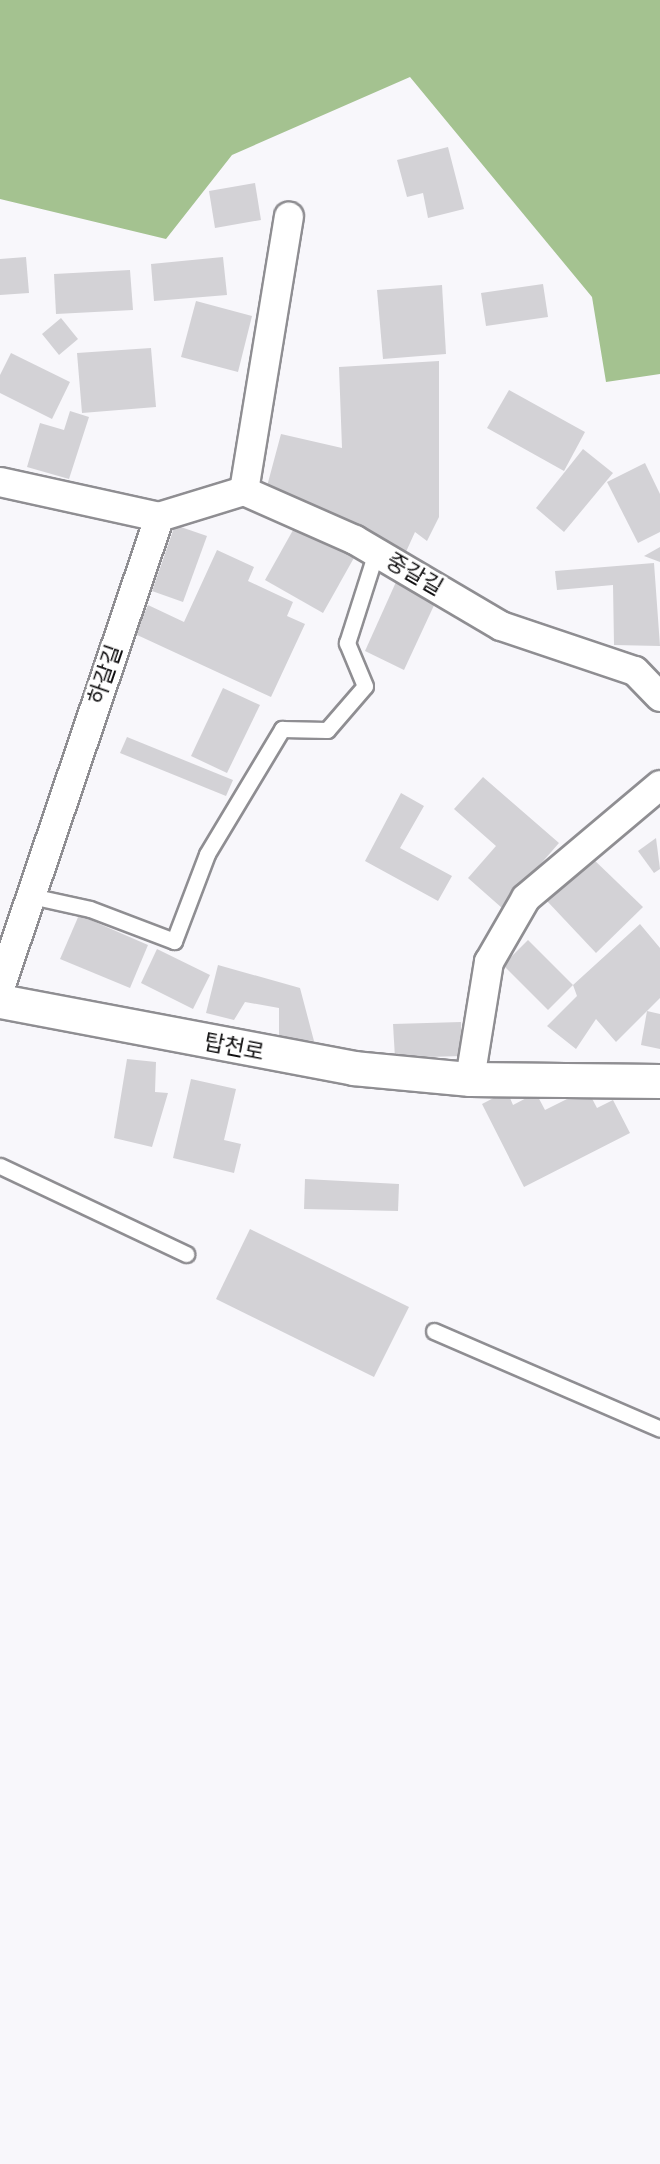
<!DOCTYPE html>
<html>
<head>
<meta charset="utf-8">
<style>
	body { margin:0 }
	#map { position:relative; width:660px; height:2164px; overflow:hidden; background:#f8f7fb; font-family:Spectral,"Noto Sans KR",serif }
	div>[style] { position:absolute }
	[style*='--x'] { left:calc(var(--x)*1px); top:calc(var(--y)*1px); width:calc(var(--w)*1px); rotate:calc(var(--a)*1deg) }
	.forest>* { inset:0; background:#a4c290 }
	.building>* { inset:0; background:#d3d2d6 }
	.roads { filter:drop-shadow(2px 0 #8f8e92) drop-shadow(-2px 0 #8f8e92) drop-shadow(0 2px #8f8e92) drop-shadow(0 -2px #8f8e92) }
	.lane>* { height:15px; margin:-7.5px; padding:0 7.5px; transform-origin:7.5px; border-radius:7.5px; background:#fff }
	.street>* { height:28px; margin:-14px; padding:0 14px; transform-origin:14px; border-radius:14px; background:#fff }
	.secondary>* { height:33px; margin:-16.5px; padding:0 16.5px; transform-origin:16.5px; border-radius:16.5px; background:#fff }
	span { translate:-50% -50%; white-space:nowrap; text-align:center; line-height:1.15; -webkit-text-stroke:5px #fff; paint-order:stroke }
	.street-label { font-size:22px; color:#121112 }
</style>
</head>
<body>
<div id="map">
	<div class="forest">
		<div style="clip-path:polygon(0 0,660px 0,660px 374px,606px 382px,592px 297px,410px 77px,232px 155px,166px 239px,0 199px)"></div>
	</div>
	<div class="building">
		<div style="clip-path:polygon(448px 147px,464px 209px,428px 218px,423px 193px,407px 197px,397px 160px)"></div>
		<div style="clip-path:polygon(255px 183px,261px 220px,215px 228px,209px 191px)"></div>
		<div style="clip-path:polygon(26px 257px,29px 293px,0 295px,0 259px)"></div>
		<div style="clip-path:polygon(223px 257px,227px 295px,154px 301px,151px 264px)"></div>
		<div style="clip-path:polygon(130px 270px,133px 310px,56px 314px,54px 274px)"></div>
		<div style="clip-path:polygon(543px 284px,548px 317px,486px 326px,481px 293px)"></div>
		<div style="clip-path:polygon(442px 285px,446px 354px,383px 359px,377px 290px)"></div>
		<div style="clip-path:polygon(196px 301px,252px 316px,238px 372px,181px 357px)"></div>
		<div style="clip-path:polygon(61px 318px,78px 339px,59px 355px,42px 334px)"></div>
		<div style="clip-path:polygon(151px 348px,156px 407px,82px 413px,77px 353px)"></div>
		<div style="clip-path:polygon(11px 353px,70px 382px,52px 419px,0 393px,0 375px)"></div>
		<div style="clip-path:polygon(439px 361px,439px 517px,427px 541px,415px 532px,405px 554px,266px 490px,281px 434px,342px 448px,339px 367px)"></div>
		<div style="clip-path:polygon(509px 390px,585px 432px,564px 471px,487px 428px)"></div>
		<div style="clip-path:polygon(70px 411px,89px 417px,69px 479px,27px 467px,40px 423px,64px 430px)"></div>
		<div style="clip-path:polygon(583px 449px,613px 473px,564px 532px,536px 508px)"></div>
		<div style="clip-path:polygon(645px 463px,660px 494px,660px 532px,638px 543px,607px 482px)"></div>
		<div style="clip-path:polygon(297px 523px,355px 556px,323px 613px,265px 580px)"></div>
		<div style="clip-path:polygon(175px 525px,207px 536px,183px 602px,152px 591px)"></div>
		<div style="clip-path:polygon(660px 547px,660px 562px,644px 556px)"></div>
		<div style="clip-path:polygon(217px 550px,254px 567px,248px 581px,293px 602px,287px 616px,305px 624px,271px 697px,135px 634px,148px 605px,184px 622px)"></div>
		<div style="clip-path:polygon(654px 563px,660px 646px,614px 645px,613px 585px,557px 590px,555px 571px)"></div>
		<div style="clip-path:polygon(396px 582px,436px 601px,404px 670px,365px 651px)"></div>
		<div style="clip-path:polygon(223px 688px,260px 705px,227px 773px,191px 756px)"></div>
		<div style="clip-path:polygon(127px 737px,233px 780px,226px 796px,120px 753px)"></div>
		<div style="clip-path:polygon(483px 777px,559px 843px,502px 908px,468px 878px,496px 846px,454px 809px)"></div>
		<div style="clip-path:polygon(401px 793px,424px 806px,400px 848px,452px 876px,438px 901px,365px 861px)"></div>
		<div style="clip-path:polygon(656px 838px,660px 869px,654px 873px,638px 851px)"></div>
		<div style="clip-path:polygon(590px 856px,643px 907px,596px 953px,547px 901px)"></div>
		<div style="clip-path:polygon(79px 915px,148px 945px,130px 988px,60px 959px)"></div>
		<div style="clip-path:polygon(640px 924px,660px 948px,660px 998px,616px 1042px,596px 1019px,576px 1049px,547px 1026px,577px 996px,573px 985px)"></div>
		<div style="clip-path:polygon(528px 940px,573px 985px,548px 1010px,503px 965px)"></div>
		<div style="clip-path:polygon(157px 949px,210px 975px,193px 1009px,141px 983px)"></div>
		<div style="clip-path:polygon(218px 965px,300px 988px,314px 1041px,279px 1038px,279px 1008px,245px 1002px,234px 1020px,206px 1013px)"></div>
		<div style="clip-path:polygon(647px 1011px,660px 1014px,660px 1049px,641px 1045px)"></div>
		<div style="clip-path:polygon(461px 1022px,462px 1056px,395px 1058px,393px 1024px)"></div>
		<div style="clip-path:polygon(127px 1059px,156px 1062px,155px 1092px,168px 1093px,152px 1147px,114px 1138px)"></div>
		<div style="clip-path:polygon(191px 1079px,236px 1089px,224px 1140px,241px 1144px,234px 1173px,173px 1158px)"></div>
		<div style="clip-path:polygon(587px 1089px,597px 1108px,613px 1100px,630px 1133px,524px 1187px,482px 1104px,507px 1091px,513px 1105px,536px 1093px,545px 1110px)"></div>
		<div style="clip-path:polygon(305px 1179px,399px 1184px,398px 1211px,304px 1209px)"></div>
		<div style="clip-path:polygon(250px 1229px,409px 1307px,374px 1377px,216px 1299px)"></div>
	</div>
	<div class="roads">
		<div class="lane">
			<div style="--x:31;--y:896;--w:60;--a:12.4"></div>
			<div style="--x:90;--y:909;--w:90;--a:20.9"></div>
			<div style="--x:174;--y:941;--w:93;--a:-69.2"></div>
			<div style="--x:207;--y:854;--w:146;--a:-59"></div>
			<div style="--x:282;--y:729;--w:45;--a:1.3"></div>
			<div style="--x:327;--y:730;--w:58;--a:-49.2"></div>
			<div style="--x:365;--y:686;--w:47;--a:-112.7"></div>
			<div style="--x:347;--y:643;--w:96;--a:-72.3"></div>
			<div style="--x:0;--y:1166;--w:206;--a:25.3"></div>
			<div style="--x:434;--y:1331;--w:246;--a:23.4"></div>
		</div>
		<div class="street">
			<div style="--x:0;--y:482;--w:163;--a:12.4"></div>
			<div style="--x:159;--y:517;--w:89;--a:-17"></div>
			<div style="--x:244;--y:491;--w:121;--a:23.8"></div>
			<div style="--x:355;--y:540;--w:169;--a:30.5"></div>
			<div style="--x:501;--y:626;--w:141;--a:18.6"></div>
			<div style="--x:635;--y:671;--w:36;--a:46"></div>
			<div style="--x:244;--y:491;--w:278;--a:-80.7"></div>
			<div style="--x:0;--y:988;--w:497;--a:-71.3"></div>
			<div style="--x:470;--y:1079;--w:119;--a:-80.8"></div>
			<div style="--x:489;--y:962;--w:74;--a:-60"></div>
			<div style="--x:526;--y:898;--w:175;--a:-40.1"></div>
		</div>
		<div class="secondary">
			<div style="--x:0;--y:1001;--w:359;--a:10.7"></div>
			<div style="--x:353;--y:1068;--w:118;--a:5.4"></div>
			<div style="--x:470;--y:1079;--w:190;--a:0.6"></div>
		</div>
	</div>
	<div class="street-label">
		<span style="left:414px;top:575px;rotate:30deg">중갈길</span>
		<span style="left:106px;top:675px;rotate:-71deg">하갈길</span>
		<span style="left:234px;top:1048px;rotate:11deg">탑천로</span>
	</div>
</div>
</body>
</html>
